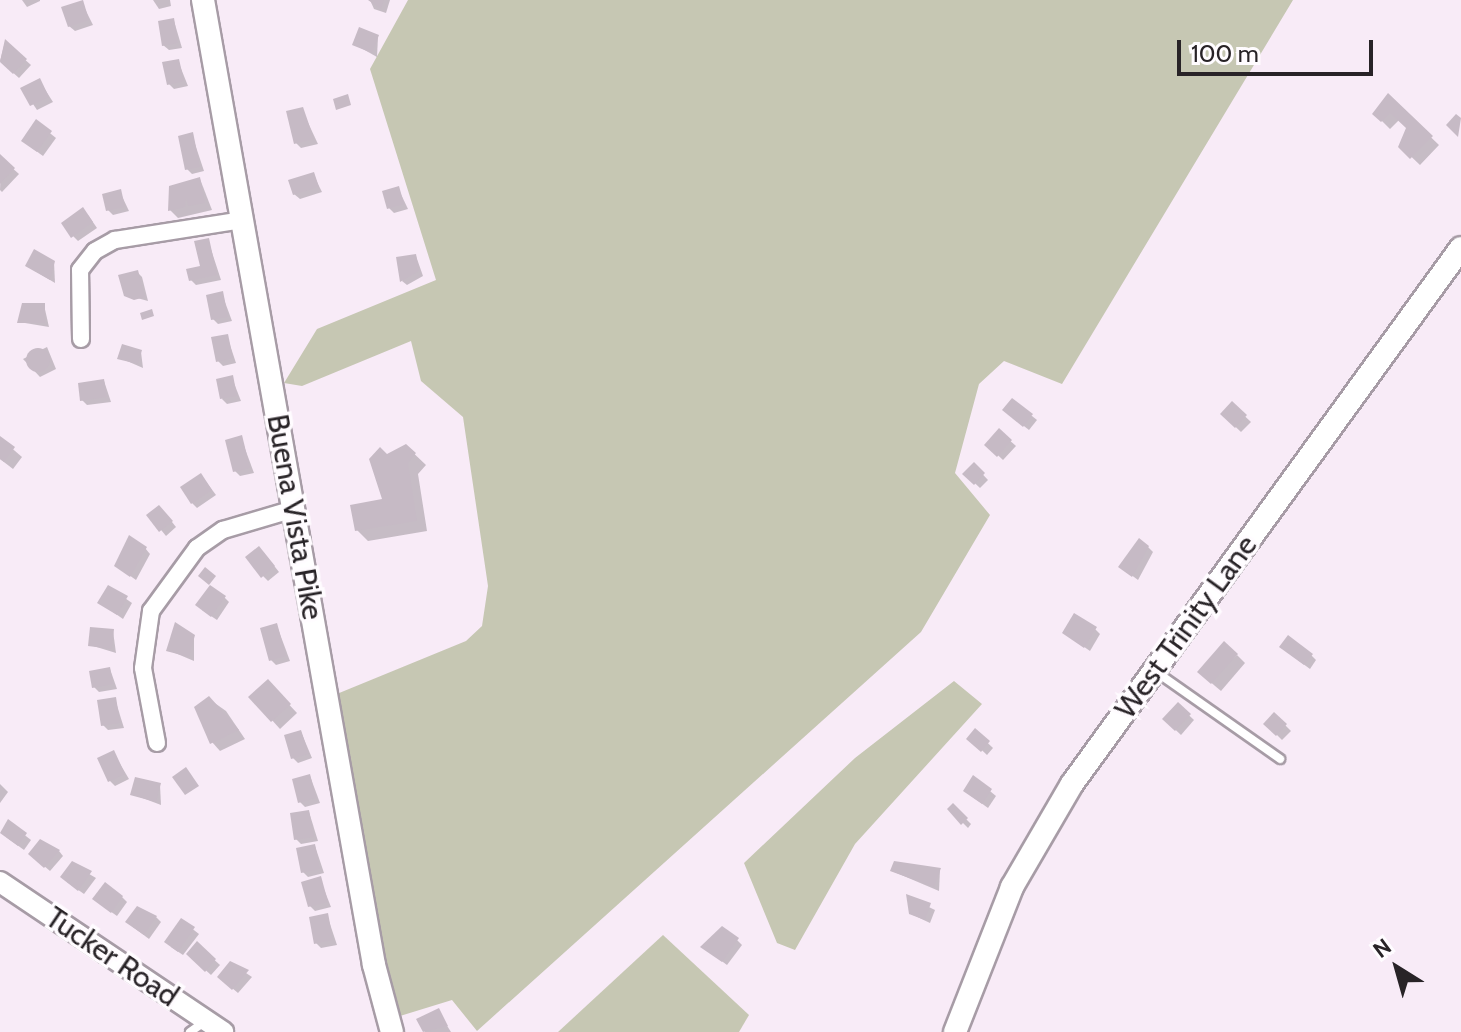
<!DOCTYPE html>
<html>
<head>
<meta charset="utf-8">
<style>
	body { margin:0 }
	#map { position:relative; width:1461px; height:1032px; overflow:hidden; background:#f8ebf7; font-family:Cabin,sans-serif }
	div>[style] { position:absolute }
	[style*='--x'] { left:calc(var(--x)*1px); top:calc(var(--y)*1px); width:calc(var(--w)*1px); rotate:calc(var(--a)*1deg) }
	.green>* { inset:0; background:#c6c7b3 }
	.shadow>* { inset:0; background:#0003 }
	.building>* { inset:0; background:#c6bac5 }
	.round { border-radius:50% }
	.roads { filter:drop-shadow(2px 0 #a79ca6) drop-shadow(-2px 0 #a79ca6) drop-shadow(0 2px #a79ca6) drop-shadow(0 -2px #a79ca6) }
	.service>* { height:8px; margin:-4px; padding:0 4px; transform-origin:4px; border-radius:4px; background:#fff }
	.minor>* { height:16px; margin:-8px; padding:0 8px; transform-origin:8px; border-radius:8px; background:#fff }
	.tertiary>* { height:20px; margin:-10px; padding:0 10px; transform-origin:10px; border-radius:10px; background:#fff }
	.secondary>* { height:22px; margin:-11px; padding:0 11px; transform-origin:11px; border-radius:11px; background:#fff }
	span { translate:-50% -50%; white-space:nowrap; text-align:center; line-height:1.15; -webkit-text-stroke:7px #fffcff; paint-order:stroke }
	.street-label { font-size:30px; color:#282327 }
	.north { position:absolute; left:1357px; top:928px; width:80px; height:80px; -webkit-text-stroke:6px #fffcff; paint-order:stroke; rotate:323deg; font-size:22px; font-weight:700; line-height:32px; text-align:center; color:#282327 }
	.north::after { content:''; display:block; margin:auto; width:28px; height:36px; background:#282327; clip-path:polygon(50% 0,100% 100%,50% 72%,0 100%) }
	.scale { position:absolute; left:1177px; top:40px; width:196px; height:36px; box-sizing:border-box; border:4px solid #282327; border-top:0; padding-left:10px; font-size:24px; line-height:28px; white-space:nowrap; color:#282327; -webkit-text-stroke:6px #fffcff; paint-order:stroke }
</style>
</head>
<body>
<div id="map">
	<div class="green">
		<div style="clip-path:polygon(408px 0,1293px 0,1062px 384px,1004px 361px,979px 384px,955px 473px,990px 515px,921px 632px,477px 1031px,452px 1000px,387px 1020px,327px 698px,466px 641px,482px 626px,488px 586px,463px 417px,421px 381px,411px 341px,302px 386px,284px 383px,317px 329px,436px 280px,370px 69px)"></div>
		<div style="clip-path:polygon(954px 681px,982px 704px,855px 844px,795px 950px,777px 943px,744px 863px,855px 758px)"></div>
		<div style="clip-path:polygon(663px 935px,749px 1015px,739px 1032px,558px 1032px)"></div>
	</div>
	<div class="shadow">
		<div style="clip-path:polygon(22px 0,40px 0,40px 1px,27px 7px)"></div>
		<div style="clip-path:polygon(153px 0,170px 0,171px 6px,159px 9px)"></div>
		<div style="clip-path:polygon(370px 0,390px 0,386px 13px,374px 9px)"></div>
		<div style="clip-path:polygon(82px 3px,93px 25px,75px 31px,69px 26px)"></div>
		<div style="clip-path:polygon(174px 21px,182px 48px,169px 50px,163px 45px)"></div>
		<div style="clip-path:polygon(378px 37px,377px 57px,354px 44px)"></div>
		<div style="clip-path:polygon(5px 42px,31px 65px,19px 78px,0 61px)"></div>
		<div style="clip-path:polygon(178px 61px,188px 86px,174px 89px,169px 84px)"></div>
		<div style="clip-path:polygon(39px 80px,53px 102px,37px 110px,23px 89px)"></div>
		<div style="clip-path:polygon(1388px 96px,1439px 145px,1420px 165px,1400px 146px,1408px 128px,1399px 120px,1390px 129px,1375px 114px)"></div>
		<div style="clip-path:polygon(302px 110px,318px 144px,301px 148px,296px 143px)"></div>
		<div style="clip-path:polygon(36px 122px,56px 138px,43px 156px,28px 145px)"></div>
		<div style="clip-path:polygon(192px 135px,204px 171px,192px 174px,187px 169px)"></div>
		<div style="clip-path:polygon(1px 158px,19px 174px,2px 192px,0 190px)"></div>
		<div style="clip-path:polygon(313px 174px,322px 192px,300px 199px,294px 194px)"></div>
		<div style="clip-path:polygon(200px 179px,212px 210px,178px 218px,170px 210px)"></div>
		<div style="clip-path:polygon(398px 188px,408px 209px,394px 213px,389px 208px)"></div>
		<div style="clip-path:polygon(120px 192px,129px 211px,113px 215px,108px 210px)"></div>
		<div style="clip-path:polygon(88px 215px,97px 228px,78px 241px,73px 236px)"></div>
		<div style="clip-path:polygon(208px 240px,221px 280px,196px 285px,191px 280px,203px 267px)"></div>
		<div style="clip-path:polygon(416px 256px,423px 276px,407px 285px,402px 281px)"></div>
		<div style="clip-path:polygon(54px 262px,55px 283px,27px 266px)"></div>
		<div style="clip-path:polygon(137px 272px,142px 277px,148px 301px,126px 295px)"></div>
		<div style="clip-path:polygon(222px 294px,232px 321px,218px 324px,213px 319px)"></div>
		<div style="clip-path:polygon(44px 305px,49px 327px,19px 322px)"></div>
		<div style="clip-path:polygon(227px 336px,236px 363px,223px 366px,218px 361px)"></div>
		<div style="clip-path:polygon(47px 347px,56px 369px,40px 377px,23px 359px)"></div>
		<div style="clip-path:polygon(141px 352px,143px 368px,120px 358px)"></div>
		<div style="clip-path:polygon(232px 378px,241px 401px,227px 404px,222px 399px)"></div>
		<div style="clip-path:polygon(104px 381px,111px 402px,87px 405px,82px 400px)"></div>
		<div style="clip-path:polygon(1232px 404px,1251px 422px,1241px 432px,1222px 414px)"></div>
		<div style="clip-path:polygon(1010px 415px,1032px 416px,1037px 420px,1029px 430px)"></div>
		<div style="clip-path:polygon(999px 431px,1016px 446px,1003px 460px,987px 445px)"></div>
		<div style="clip-path:polygon(0 438px,22px 457px,13px 469px,0 459px)"></div>
		<div style="clip-path:polygon(241px 438px,254px 473px,240px 476px,235px 471px)"></div>
		<div style="clip-path:polygon(406px 446px,426px 465px,418px 474px,427px 531px,368px 541px,357px 530px,385px 501px,387px 457px)"></div>
		<div style="clip-path:polygon(974px 465px,988px 480px,980px 488px,965px 474px)"></div>
		<div style="clip-path:polygon(201px 475px,216px 495px,197px 508px,192px 503px)"></div>
		<div style="clip-path:polygon(164px 512px,176px 527px,166px 536px,149px 515px)"></div>
		<div style="clip-path:polygon(1148px 547px,1153px 552px,1138px 580px,1126px 571px)"></div>
		<div style="clip-path:polygon(145px 548px,150px 554px,136px 580px,122px 570px)"></div>
		<div style="clip-path:polygon(264px 553px,279px 572px,268px 581px,263px 576px)"></div>
		<div style="clip-path:polygon(109px 587px,132px 603px,123px 619px,100px 603px)"></div>
		<div style="clip-path:polygon(224px 597px,229px 602px,217px 620px,202px 610px)"></div>
		<div style="clip-path:polygon(277px 626px,290px 661px,276px 665px,271px 660px)"></div>
		<div style="clip-path:polygon(1095px 629px,1100px 634px,1090px 651px,1064px 633px)"></div>
		<div style="clip-path:polygon(113px 631px,116px 653px,90px 645px)"></div>
		<div style="clip-path:polygon(194px 637px,194px 661px,168px 650px)"></div>
		<div style="clip-path:polygon(1287px 652px,1311px 655px,1316px 660px,1310px 669px)"></div>
		<div style="clip-path:polygon(1237px 655px,1245px 663px,1221px 691px,1208px 680px)"></div>
		<div style="clip-path:polygon(110px 669px,117px 689px,99px 692px,94px 687px)"></div>
		<div style="clip-path:polygon(268px 682px,297px 713px,280px 729px,251px 697px)"></div>
		<div style="clip-path:polygon(115px 699px,124px 728px,108px 730px,103px 725px)"></div>
		<div style="clip-path:polygon(209px 699px,226px 711px,245px 739px,220px 751px,212px 742px)"></div>
		<div style="clip-path:polygon(1178px 705px,1194px 720px,1181px 735px,1164px 719px)"></div>
		<div style="clip-path:polygon(1275px 715px,1291px 731px,1282px 740px,1266px 724px)"></div>
		<div style="clip-path:polygon(975px 731px,993px 748px,987px 755px,969px 738px)"></div>
		<div style="clip-path:polygon(301px 732px,312px 758px,298px 763px,293px 758px)"></div>
		<div style="clip-path:polygon(113px 752px,129px 779px,115px 786px,110px 781px)"></div>
		<div style="clip-path:polygon(310px 776px,320px 803px,305px 807px,300px 802px)"></div>
		<div style="clip-path:polygon(974px 778px,996px 796px,988px 808px,970px 795px)"></div>
		<div style="clip-path:polygon(0 784px,8px 792px,0 803px)"></div>
		<div style="clip-path:polygon(160px 785px,161px 805px,132px 794px)"></div>
		<div style="clip-path:polygon(953px 806px,971px 824px,968px 828px,950px 810px)"></div>
		<div style="clip-path:polygon(309px 812px,318px 841px,301px 844px,296px 839px)"></div>
		<div style="clip-path:polygon(8px 822px,31px 840px,24px 850px,6px 837px)"></div>
		<div style="clip-path:polygon(315px 846px,324px 873px,308px 877px,303px 872px)"></div>
		<div style="clip-path:polygon(59px 851px,63px 856px,50px 871px,30px 854px)"></div>
		<div style="clip-path:polygon(72px 864px,96px 878px,84px 894px,67px 882px)"></div>
		<div style="clip-path:polygon(940px 870px,939px 891px,892px 871px)"></div>
		<div style="clip-path:polygon(320px 879px,331px 907px,315px 911px,310px 906px)"></div>
		<div style="clip-path:polygon(122px 897px,127px 902px,117px 916px,100px 904px)"></div>
		<div style="clip-path:polygon(908px 897px,935px 910px,930px 923px,911px 914px)"></div>
		<div style="clip-path:polygon(327px 915px,337px 945px,321px 948px,316px 943px)"></div>
		<div style="clip-path:polygon(156px 917px,161px 922px,149px 939px,133px 927px)"></div>
		<div style="clip-path:polygon(181px 920px,199px 934px,183px 955px,171px 947px)"></div>
		<div style="clip-path:polygon(737px 940px,742px 945px,727px 965px,708px 951px)"></div>
		<div style="clip-path:polygon(197px 944px,220px 965px,211px 975px,188px 954px)"></div>
		<div style="clip-path:polygon(231px 963px,252px 977px,238px 993px,219px 977px)"></div>
		<div style="clip-path:polygon(438px 1011px,451px 1032px,425px 1032px,419px 1020px)"></div>
	</div>
	<div class="building">
		<div style="clip-path:polygon(83px 0,89px 20px,68px 27px,61px 7px)"></div>
		<div style="clip-path:polygon(368px 0,384px 0,381px 9px)"></div>
		<div style="clip-path:polygon(174px 18px,178px 43px,162px 46px,158px 21px)"></div>
		<div style="clip-path:polygon(359px 27px,379px 35px,372px 53px,352px 45px)"></div>
		<div style="clip-path:polygon(5px 39px,27px 59px,13px 74px,0 62px)"></div>
		<div style="clip-path:polygon(179px 59px,184px 81px,167px 85px,162px 62px)"></div>
		<div style="clip-path:polygon(40px 78px,49px 97px,30px 106px,20px 88px)"></div>
		<div style="clip-path:polygon(1388px 93px,1433px 136px,1410px 159px,1398px 147px,1406px 128px,1390px 113px,1381px 122px,1372px 114px)"></div>
		<div style="clip-path:polygon(348px 94px,351px 105px,336px 110px,333px 99px)"></div>
		<div style="clip-path:polygon(303px 107px,314px 139px,294px 144px,286px 111px)"></div>
		<div style="clip-path:polygon(1456px 114px,1461px 118px,1458px 137px,1446px 125px)"></div>
		<div style="clip-path:polygon(36px 119px,52px 131px,37px 152px,21px 141px)"></div>
		<div style="clip-path:polygon(193px 132px,200px 167px,185px 170px,178px 136px)"></div>
		<div style="clip-path:polygon(0 154px,15px 168px,0 184px)"></div>
		<div style="clip-path:polygon(314px 172px,319px 187px,293px 195px,288px 180px)"></div>
		<div style="clip-path:polygon(200px 177px,205px 203px,188px 206px,186px 198px,185px 207px,168px 211px,169px 186px)"></div>
		<div style="clip-path:polygon(399px 186px,404px 204px,387px 209px,382px 191px)"></div>
		<div style="clip-path:polygon(121px 189px,125px 207px,106px 211px,102px 194px)"></div>
		<div style="clip-path:polygon(83px 207px,93px 222px,71px 238px,61px 223px)"></div>
		<div style="clip-path:polygon(209px 238px,217px 275px,189px 281px,186px 269px,200px 266px,194px 241px)"></div>
		<div style="clip-path:polygon(34px 249px,55px 261px,50px 280px,25px 266px)"></div>
		<div style="clip-path:polygon(416px 254px,419px 271px,400px 282px,396px 257px)"></div>
		<div style="clip-path:polygon(138px 270px,145px 297px,134px 300px,124px 296px,118px 275px)"></div>
		<div style="clip-path:polygon(223px 291px,228px 317px,211px 320px,206px 295px)"></div>
		<div style="clip-path:polygon(22px 303px,45px 303px,45px 323px,17px 323px)"></div>
		<div style="clip-path:polygon(152px 309px,154px 316px,142px 320px,140px 313px)"></div>
		<div style="clip-path:polygon(228px 334px,233px 358px,216px 362px,211px 337px)"></div>
		<div style="clip-path:polygon(122px 344px,142px 350px,138px 364px,117px 359px)"></div>
		<div class="round" style="left:26px;top:348px;width:24px;height:24px"></div>
		<div style="clip-path:polygon(233px 375px,237px 396px,220px 399px,216px 379px)"></div>
		<div style="clip-path:polygon(104px 379px,107px 397px,80px 401px,78px 383px)"></div>
		<div style="clip-path:polygon(1012px 398px,1033px 414px,1023px 427px,1002px 410px)"></div>
		<div style="clip-path:polygon(1232px 401px,1247px 415px,1235px 428px,1220px 414px)"></div>
		<div style="clip-path:polygon(999px 428px,1012px 440px,997px 457px,984px 445px)"></div>
		<div style="clip-path:polygon(242px 435px,250px 468px,233px 472px,225px 440px)"></div>
		<div style="clip-path:polygon(0 436px,15px 447px,4px 462px,0 459px)"></div>
		<div style="clip-path:polygon(406px 444px,416px 453px,408px 463px,417px 521px,355px 531px,350px 505px,382px 499px,369px 459px,380px 447px,387px 454px)"></div>
		<div style="clip-path:polygon(974px 462px,985px 473px,974px 485px,962px 474px)"></div>
		<div style="clip-path:polygon(201px 473px,212px 490px,191px 504px,180px 487px)"></div>
		<div style="clip-path:polygon(159px 505px,173px 521px,159px 532px,146px 515px)"></div>
		<div style="clip-path:polygon(129px 535px,147px 547px,130px 577px,114px 566px)"></div>
		<div style="clip-path:polygon(1139px 538px,1149px 546px,1132px 577px,1118px 567px)"></div>
		<div style="clip-path:polygon(259px 546px,275px 566px,261px 578px,245px 557px)"></div>
		<div style="clip-path:polygon(205px 567px,216px 576px,209px 585px,198px 576px)"></div>
		<div style="clip-path:polygon(108px 585px,128px 596px,117px 615px,97px 603px)"></div>
		<div style="clip-path:polygon(210px 585px,226px 596px,211px 617px,195px 605px)"></div>
		<div style="clip-path:polygon(1074px 613px,1097px 627px,1084px 648px,1062px 633px)"></div>
		<div style="clip-path:polygon(175px 622px,195px 635px,189px 657px,166px 651px)"></div>
		<div style="clip-path:polygon(277px 623px,286px 656px,269px 661px,260px 628px)"></div>
		<div style="clip-path:polygon(90px 627px,114px 629px,112px 649px,88px 646px)"></div>
		<div style="clip-path:polygon(1288px 635px,1313px 654px,1304px 665px,1279px 647px)"></div>
		<div style="clip-path:polygon(1224px 641px,1238px 654px,1211px 684px,1197px 672px)"></div>
		<div style="clip-path:polygon(110px 667px,113px 684px,92px 688px,89px 671px)"></div>
		<div style="clip-path:polygon(268px 679px,291px 704px,271px 722px,248px 697px)"></div>
		<div style="clip-path:polygon(209px 696px,239px 730px,210px 744px,194px 707px)"></div>
		<div style="clip-path:polygon(116px 697px,120px 723px,101px 726px,97px 700px)"></div>
		<div style="clip-path:polygon(1178px 702px,1191px 714px,1175px 731px,1162px 719px)"></div>
		<div style="clip-path:polygon(1274px 712px,1287px 724px,1276px 736px,1263px 724px)"></div>
		<div style="clip-path:polygon(975px 728px,990px 741px,981px 752px,966px 739px)"></div>
		<div style="clip-path:polygon(301px 730px,309px 754px,291px 759px,284px 735px)"></div>
		<div style="clip-path:polygon(114px 750px,125px 774px,108px 782px,97px 758px)"></div>
		<div style="clip-path:polygon(186px 767px,199px 786px,185px 795px,172px 777px)"></div>
		<div style="clip-path:polygon(310px 774px,316px 798px,298px 803px,292px 779px)"></div>
		<div style="clip-path:polygon(973px 775px,992px 789px,982px 804px,963px 791px)"></div>
		<div style="clip-path:polygon(135px 777px,161px 783px,156px 802px,130px 795px)"></div>
		<div style="clip-path:polygon(953px 803px,968px 818px,961px 825px,947px 809px)"></div>
		<div style="clip-path:polygon(309px 810px,314px 837px,294px 840px,290px 813px)"></div>
		<div style="clip-path:polygon(8px 819px,27px 833px,18px 846px,0 833px)"></div>
		<div style="clip-path:polygon(40px 839px,60px 850px,44px 868px,28px 854px)"></div>
		<div style="clip-path:polygon(315px 844px,320px 869px,301px 873px,296px 848px)"></div>
		<div style="clip-path:polygon(72px 861px,92px 871px,78px 891px,60px 877px)"></div>
		<div style="clip-path:polygon(894px 861px,941px 868px,934px 887px,890px 871px)"></div>
		<div style="clip-path:polygon(321px 876px,328px 902px,308px 907px,301px 882px)"></div>
		<div style="clip-path:polygon(105px 882px,123px 896px,111px 913px,92px 899px)"></div>
		<div style="clip-path:polygon(906px 894px,931px 903px,925px 920px,909px 914px)"></div>
		<div style="clip-path:polygon(137px 906px,157px 916px,144px 935px,125px 922px)"></div>
		<div style="clip-path:polygon(328px 913px,333px 940px,314px 944px,309px 917px)"></div>
		<div style="clip-path:polygon(181px 918px,195px 927px,178px 952px,164px 942px)"></div>
		<div style="clip-path:polygon(722px 926px,739px 938px,722px 962px,700px 947px)"></div>
		<div style="clip-path:polygon(197px 941px,216px 959px,205px 972px,186px 954px)"></div>
		<div style="clip-path:polygon(230px 961px,249px 970px,232px 990px,217px 977px)"></div>
		<div style="clip-path:polygon(439px 1008px,448px 1026px,423px 1032px,416px 1019px)"></div>
	</div>
	<div class="roads">
		<div class="service">
			<div style="--x:1155;--y:671;--w:153;--a:35.1"></div>
			<div style="--x:190;--y:1032;--w:19;--a:-35"></div>
		</div>
		<div class="minor">
			<div style="--x:81;--y:339;--w:69;--a:-90.8"></div>
			<div style="--x:80;--y:270;--w:24;--a:-52"></div>
			<div style="--x:95;--y:251;--w:23;--a:-29"></div>
			<div style="--x:115;--y:240;--w:130;--a:-8.9"></div>
			<div style="--x:157;--y:743;--w:76;--a:-100.6"></div>
			<div style="--x:143;--y:668;--w:58;--a:-82"></div>
			<div style="--x:151;--y:611;--w:78;--a:-53.9"></div>
			<div style="--x:197;--y:548;--w:32;--a:-35"></div>
			<div style="--x:223;--y:530;--w:74;--a:-16.5"></div>
		</div>
		<div class="tertiary">
			<div style="--x:0;--y:882;--w:269;--a:33.9"></div>
		</div>
		<div class="secondary">
			<div style="--x:203;--y:0;--w:980;--a:79.95"></div>
			<div style="--x:374;--y:965;--w:69;--a:75"></div>
			<div style="--x:955;--y:1032;--w:156;--a:-68.5"></div>
			<div style="--x:1012;--y:887;--w:119;--a:-59.8"></div>
			<div style="--x:1072;--y:784;--w:662;--a:-54.03"></div>
		</div>
	</div>
	<div class="street-label">
		<span style="left:295px;top:517px;rotate:80deg">Buena Vista Pike</span>
		<span style="left:1186px;top:627px;rotate:-54deg">West Trinity Lane</span>
		<span style="left:112px;top:957px;rotate:34deg">Tucker Road</span>
	</div>
	<div class="north">N</div>
	<div class="scale">100 m</div>
</div>
</body>
</html>
